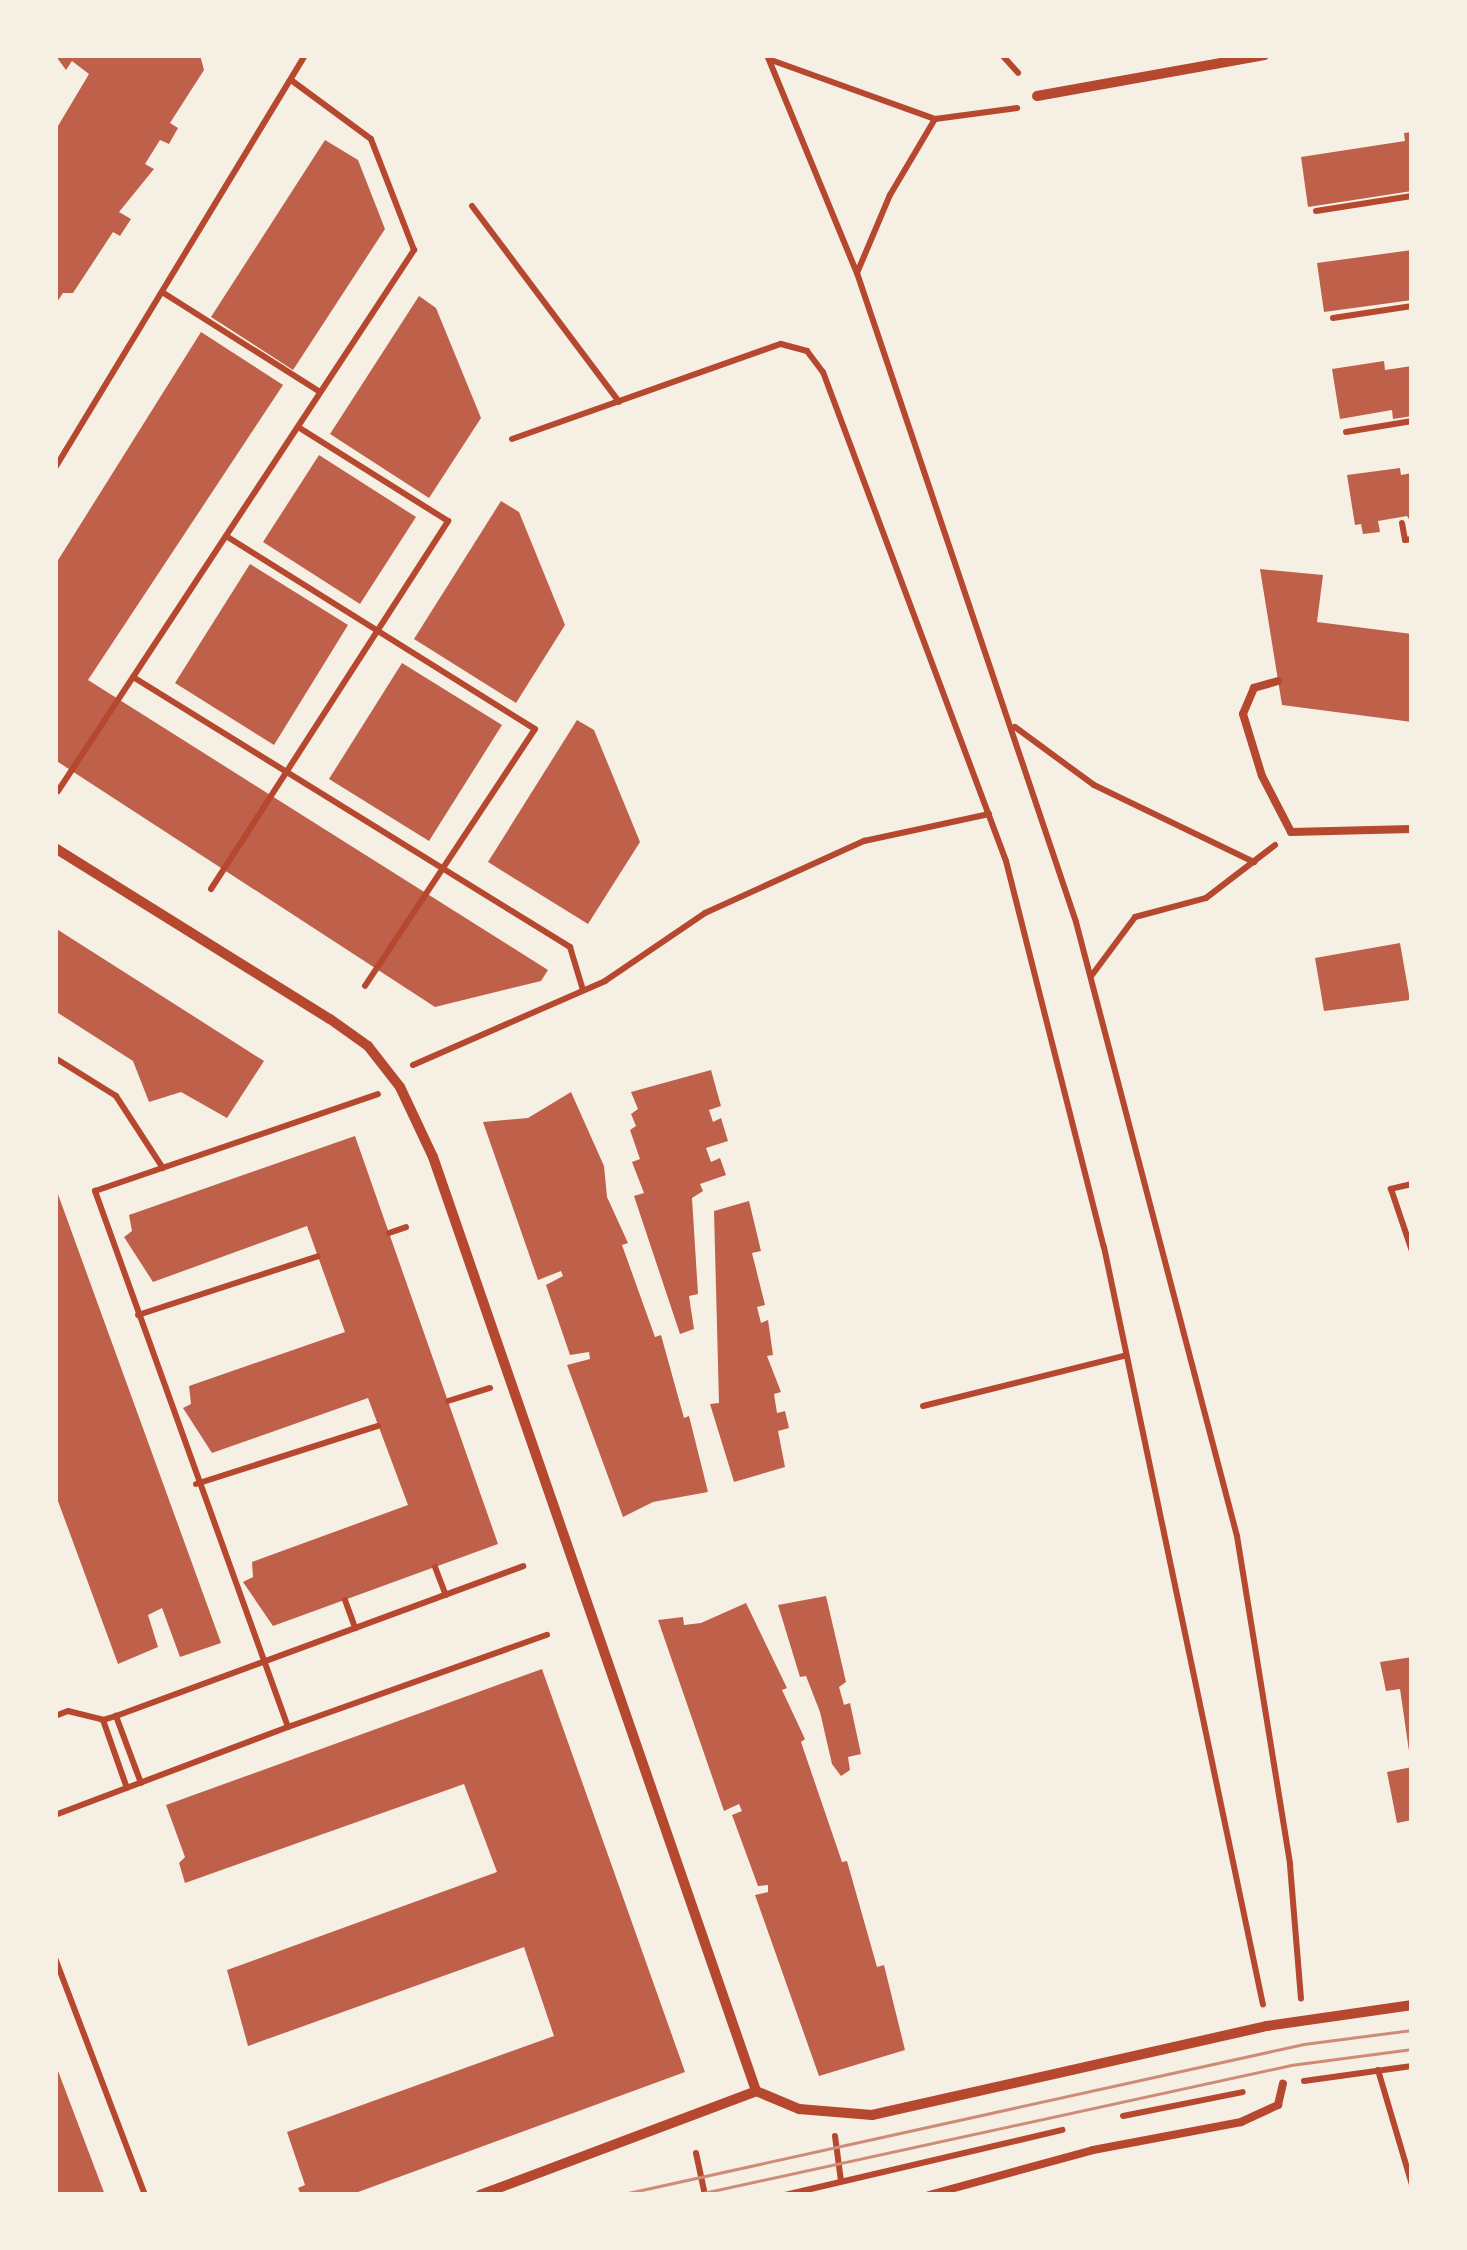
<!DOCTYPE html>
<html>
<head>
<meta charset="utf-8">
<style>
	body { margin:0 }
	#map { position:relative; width:1467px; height:2250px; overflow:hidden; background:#f6efe4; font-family:Ubuntu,sans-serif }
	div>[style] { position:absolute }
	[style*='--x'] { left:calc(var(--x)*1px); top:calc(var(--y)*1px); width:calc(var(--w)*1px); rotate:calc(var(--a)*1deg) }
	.building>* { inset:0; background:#bf614a }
	.path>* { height:6px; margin:-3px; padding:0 3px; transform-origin:3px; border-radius:3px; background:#b5482f }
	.service>* { height:8px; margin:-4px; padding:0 4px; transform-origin:4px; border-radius:4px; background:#b5482f }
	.minor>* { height:10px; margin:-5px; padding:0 5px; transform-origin:5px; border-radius:5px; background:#b5482f }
	.tram>* { height:2.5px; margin:-1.25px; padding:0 1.25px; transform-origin:1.25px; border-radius:1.25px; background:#cf8b77 }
	span { translate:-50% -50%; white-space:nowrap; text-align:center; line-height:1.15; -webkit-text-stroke:10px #f6efe4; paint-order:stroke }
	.frame { position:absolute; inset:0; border:58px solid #f6efe4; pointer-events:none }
</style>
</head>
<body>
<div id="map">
	<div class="building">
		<div style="clip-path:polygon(55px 55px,200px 55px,204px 70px,170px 123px,178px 128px,169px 144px,160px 140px,145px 164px,154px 169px,119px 212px,131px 219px,120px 236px,113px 232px,73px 293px,63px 293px,55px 305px,55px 131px,89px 74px,72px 61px,66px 70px)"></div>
		<div style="clip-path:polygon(1412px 132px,1412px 191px,1308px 207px,1301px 157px,1405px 141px,1404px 133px)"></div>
		<div style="clip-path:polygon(325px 140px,358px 160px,385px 229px,293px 370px,211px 317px)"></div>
		<div style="clip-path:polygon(1412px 250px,1412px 300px,1324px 312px,1317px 263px)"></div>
		<div style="clip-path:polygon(419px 296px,436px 308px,481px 418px,429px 498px,330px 434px)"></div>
		<div style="clip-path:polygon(201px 332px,283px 385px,88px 680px,548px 970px,541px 981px,435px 1007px,55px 760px,55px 565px)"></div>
		<div style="clip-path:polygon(1384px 361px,1385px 370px,1412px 366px,1412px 416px,1393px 419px,1392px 410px,1340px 419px,1332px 369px)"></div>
		<div style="clip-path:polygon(319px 455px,416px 517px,360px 604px,263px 542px)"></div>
		<div style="clip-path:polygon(1400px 468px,1401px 475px,1412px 473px,1412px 524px,1407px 516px,1378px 521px,1380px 532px,1363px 534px,1361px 524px,1355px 525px,1347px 475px)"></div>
		<div style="clip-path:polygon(501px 501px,519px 512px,565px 625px,516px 703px,414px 639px)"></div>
		<div style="clip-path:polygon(250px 564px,348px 625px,274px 745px,175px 683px)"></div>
		<div style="clip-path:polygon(1260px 569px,1323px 575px,1317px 622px,1412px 634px,1412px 722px,1282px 705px)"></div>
		<div style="clip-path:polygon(402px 663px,502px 725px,429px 841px,329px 779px)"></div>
		<div style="clip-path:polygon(577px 720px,594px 730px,640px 842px,588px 924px,488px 862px)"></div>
		<div style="clip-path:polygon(55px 928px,264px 1061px,227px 1118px,181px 1092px,149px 1102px,133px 1061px,55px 1011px)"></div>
		<div style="clip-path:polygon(1400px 943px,1410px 1000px,1324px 1011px,1315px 958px)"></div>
		<div style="clip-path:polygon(711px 1070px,721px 1106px,709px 1110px,713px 1122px,721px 1118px,728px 1141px,706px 1148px,711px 1162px,720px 1158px,726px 1175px,700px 1184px,703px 1191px,692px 1198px,698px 1294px,689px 1296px,694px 1329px,680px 1334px,634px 1196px,644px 1193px,632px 1162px,640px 1159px,630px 1130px,636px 1126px,631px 1114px,638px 1109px,631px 1092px)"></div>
		<div style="clip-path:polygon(571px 1092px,604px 1166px,607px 1197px,628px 1243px,622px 1245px,655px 1337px,661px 1335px,684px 1418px,689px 1416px,708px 1492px,653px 1502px,623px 1517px,567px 1365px,590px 1359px,589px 1352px,570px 1355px,546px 1285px,563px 1276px,561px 1271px,538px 1280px,483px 1122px,528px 1118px)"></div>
		<div style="clip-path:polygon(355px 1136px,498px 1544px,273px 1626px,243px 1582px,253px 1577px,252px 1562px,408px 1505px,368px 1398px,212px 1453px,183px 1408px,191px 1404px,189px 1386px,345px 1332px,307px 1226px,153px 1282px,124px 1237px,132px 1231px,129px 1215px)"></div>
		<div style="clip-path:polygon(55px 1186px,221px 1643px,180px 1657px,162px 1608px,148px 1615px,158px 1647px,118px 1664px,55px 1493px)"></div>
		<div style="clip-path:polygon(749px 1201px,761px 1251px,752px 1253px,765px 1305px,757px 1307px,761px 1323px,768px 1320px,773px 1355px,767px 1356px,781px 1392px,774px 1394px,777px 1413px,785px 1411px,789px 1428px,778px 1431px,785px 1467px,734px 1482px,710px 1404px,719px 1403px,714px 1211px)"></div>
		<div style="clip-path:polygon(826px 1596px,846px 1682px,839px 1687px,844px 1705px,850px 1703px,861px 1754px,848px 1757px,850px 1770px,841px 1776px,832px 1764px,820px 1712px,806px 1676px,800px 1677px,778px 1605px)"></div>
		<div style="clip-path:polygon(746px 1603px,787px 1688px,782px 1690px,805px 1739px,801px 1742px,842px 1862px,847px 1861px,877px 1967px,884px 1965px,905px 2050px,819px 2076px,755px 1895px,768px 1892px,768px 1885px,758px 1886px,732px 1815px,742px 1811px,739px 1804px,724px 1811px,658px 1620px,683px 1617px,684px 1625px,701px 1623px)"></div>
		<div style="clip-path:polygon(1412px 1657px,1412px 1758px,1410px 1758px,1400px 1689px,1386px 1691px,1380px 1662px)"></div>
		<div style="clip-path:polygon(542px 1669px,685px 2072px,350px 2195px,301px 2195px,298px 2188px,305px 2185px,287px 2132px,554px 2036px,524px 1947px,248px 2046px,227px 1970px,497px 1872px,464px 1784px,185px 1883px,179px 1863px,185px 1857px,166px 1805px)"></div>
		<div style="clip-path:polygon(1412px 1767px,1412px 1820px,1397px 1823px,1387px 1772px)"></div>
		<div style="clip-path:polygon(55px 2063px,105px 2195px,55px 2195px)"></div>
	</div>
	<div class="path">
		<div style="--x:767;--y:55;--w:236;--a:67.6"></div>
		<div style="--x:857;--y:273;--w:685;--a:71.35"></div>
		<div style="--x:1076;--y:922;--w:635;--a:75.31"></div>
		<div style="--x:1237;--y:1536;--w:333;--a:80.8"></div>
		<div style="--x:1290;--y:1865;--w:134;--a:85.3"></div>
		<div style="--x:1002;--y:55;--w:24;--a:48"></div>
		<div style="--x:771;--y:60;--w:174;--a:19.8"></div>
		<div style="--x:935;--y:119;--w:83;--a:-7.6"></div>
		<div style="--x:472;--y:206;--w:245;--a:53.1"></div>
		<div style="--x:1316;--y:211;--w:97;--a:-8.9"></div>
		<div style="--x:857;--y:273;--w:85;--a:-67.1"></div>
		<div style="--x:890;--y:195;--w:88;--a:-59.4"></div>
		<div style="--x:162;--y:292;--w:187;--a:32.3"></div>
		<div style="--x:1333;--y:318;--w:80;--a:-8.6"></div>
		<div style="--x:1346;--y:432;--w:67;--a:-9.5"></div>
		<div style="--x:512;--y:439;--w:285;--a:-19.5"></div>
		<div style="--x:781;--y:344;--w:27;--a:15"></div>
		<div style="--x:807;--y:351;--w:26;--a:53"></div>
		<div style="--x:823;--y:372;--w:522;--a:69.48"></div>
		<div style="--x:1006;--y:861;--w:398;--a:75.8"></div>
		<div style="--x:1104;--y:1247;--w:774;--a:78.15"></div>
		<div style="--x:55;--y:468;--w:483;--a:-58.8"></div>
		<div style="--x:1402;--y:523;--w:17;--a:80"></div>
		<div style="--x:1405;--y:540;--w:7;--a:-8"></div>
		<div style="--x:226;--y:536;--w:364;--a:32"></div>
		<div style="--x:535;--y:729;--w:308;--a:123.5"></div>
		<div style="--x:133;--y:677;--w:514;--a:31.71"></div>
		<div style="--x:570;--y:947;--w:45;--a:73.2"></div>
		<div style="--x:1015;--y:727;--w:98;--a:36.3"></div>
		<div style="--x:1094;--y:785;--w:178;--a:25.7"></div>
		<div style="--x:58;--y:791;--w:648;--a:-56.65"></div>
		<div style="--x:414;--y:250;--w:119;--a:-111.2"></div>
		<div style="--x:371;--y:139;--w:99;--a:-143.6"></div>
		<div style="--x:211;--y:889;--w:438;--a:-57.2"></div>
		<div style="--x:448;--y:521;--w:177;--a:-147.9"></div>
		<div style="--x:1092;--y:975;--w:72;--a:-53.4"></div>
		<div style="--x:1135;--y:917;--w:73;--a:-15"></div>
		<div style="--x:1206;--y:898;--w:87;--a:-37.5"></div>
		<div style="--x:55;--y:1058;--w:72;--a:31.9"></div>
		<div style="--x:116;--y:1096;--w:86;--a:56.9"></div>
		<div style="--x:413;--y:1065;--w:210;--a:-23.6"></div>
		<div style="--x:605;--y:981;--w:121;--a:-34.2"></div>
		<div style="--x:705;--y:913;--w:175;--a:-24.4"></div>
		<div style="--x:864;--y:841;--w:128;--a:-12.2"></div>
		<div style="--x:1412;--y:1184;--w:22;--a:167"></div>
		<div style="--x:1391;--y:1189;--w:65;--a:71.3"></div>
		<div style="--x:389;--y:1233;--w:18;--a:-19"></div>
		<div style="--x:138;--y:1315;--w:189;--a:-18.1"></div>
		<div style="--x:448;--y:1401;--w:44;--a:-17.2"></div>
		<div style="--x:923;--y:1406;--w:207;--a:-14"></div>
		<div style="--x:196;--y:1484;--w:191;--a:-17.7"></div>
		<div style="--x:435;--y:1567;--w:30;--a:69"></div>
		<div style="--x:345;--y:1600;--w:30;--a:70"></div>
		<div style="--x:55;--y:1716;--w:14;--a:-21"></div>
		<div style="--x:68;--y:1711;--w:36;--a:14"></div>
		<div style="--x:116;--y:1716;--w:14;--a:163"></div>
		<div style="--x:103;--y:1720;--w:72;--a:70.6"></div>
		<div style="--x:288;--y:1727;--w:275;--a:-19.6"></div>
		<div style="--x:141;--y:1783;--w:72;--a:-110.5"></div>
		<div style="--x:116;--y:1716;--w:434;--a:-20.2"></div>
		<div style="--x:55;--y:1815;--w:249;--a:-20.7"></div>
		<div style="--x:288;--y:1727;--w:570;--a:-109.8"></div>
		<div style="--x:95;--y:1191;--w:299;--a:-18.9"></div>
		<div style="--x:55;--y:1958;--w:254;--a:69.2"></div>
		<div style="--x:1378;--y:2070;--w:120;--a:73.5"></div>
		<div style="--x:1304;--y:2081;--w:109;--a:-7.9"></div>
		<div style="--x:1123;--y:2116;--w:122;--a:-11.3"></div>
		<div style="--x:835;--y:2136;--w:45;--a:82.4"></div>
		<div style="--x:696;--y:2153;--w:43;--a:77.9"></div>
		<div style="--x:785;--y:2195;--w:285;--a:-13.2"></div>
	</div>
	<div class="service">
		<div style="--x:1278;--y:681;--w:25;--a:164"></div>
		<div style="--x:1254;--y:688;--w:28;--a:113"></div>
		<div style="--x:1243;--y:714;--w:65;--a:73"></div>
		<div style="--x:1262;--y:776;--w:63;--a:62.6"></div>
		<div style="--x:1291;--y:832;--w:121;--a:-1.4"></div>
		<div style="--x:929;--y:2195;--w:170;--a:-15.3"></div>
		<div style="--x:1093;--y:2150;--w:151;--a:-10.7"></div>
		<div style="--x:1241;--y:2122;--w:41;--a:-24.7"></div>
		<div style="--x:1278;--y:2105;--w:22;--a:-77"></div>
	</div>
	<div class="minor">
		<div style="--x:1037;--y:96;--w:231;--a:-10.2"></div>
		<div style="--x:55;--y:848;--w:324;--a:31.9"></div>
		<div style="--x:330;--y:1019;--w:47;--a:35.4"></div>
		<div style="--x:368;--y:1046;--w:52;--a:52"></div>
		<div style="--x:400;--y:1087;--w:77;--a:64.8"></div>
		<div style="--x:433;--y:1157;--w:988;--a:70.92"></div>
		<div style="--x:756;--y:2091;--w:47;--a:22.7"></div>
		<div style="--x:799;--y:2109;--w:73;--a:4.7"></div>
		<div style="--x:872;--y:2115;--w:405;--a:-12.7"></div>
		<div style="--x:1267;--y:2026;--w:147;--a:-8.2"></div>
		<div style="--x:480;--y:2195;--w:295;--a:-20.6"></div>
	</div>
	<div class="tram">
		<div style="--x:619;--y:2195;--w:701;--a:-12.43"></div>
		<div style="--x:1304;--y:2044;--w:109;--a:-7.4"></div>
		<div style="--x:694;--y:2195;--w:611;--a:-12.28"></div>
		<div style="--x:1291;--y:2065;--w:122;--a:-7.5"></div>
	</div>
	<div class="frame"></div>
</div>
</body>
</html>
